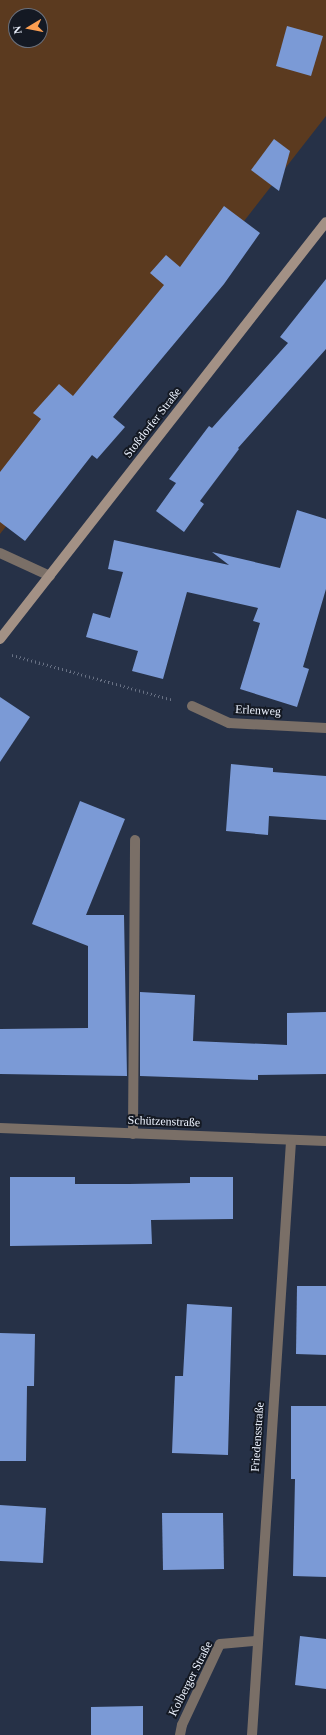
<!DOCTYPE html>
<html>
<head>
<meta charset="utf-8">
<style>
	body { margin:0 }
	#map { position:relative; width:326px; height:1735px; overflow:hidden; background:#263147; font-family:"Times New Roman",serif }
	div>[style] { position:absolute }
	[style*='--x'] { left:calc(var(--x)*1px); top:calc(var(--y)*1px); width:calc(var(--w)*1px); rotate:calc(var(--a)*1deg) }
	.green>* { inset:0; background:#5b3a1f }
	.building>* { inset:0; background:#7b9ad6 }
	.path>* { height:2.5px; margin-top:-1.25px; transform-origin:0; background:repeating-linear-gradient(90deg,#687184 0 1px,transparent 0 4px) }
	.service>* { height:10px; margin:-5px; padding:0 5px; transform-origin:5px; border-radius:5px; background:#7a6f67 }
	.minor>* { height:10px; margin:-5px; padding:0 5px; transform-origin:5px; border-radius:5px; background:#7a6f67 }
	.secondary>* { height:10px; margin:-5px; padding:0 5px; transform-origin:5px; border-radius:5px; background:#a39185 }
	span { translate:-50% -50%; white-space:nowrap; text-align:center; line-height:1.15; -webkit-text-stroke:4px #141923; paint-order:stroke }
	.street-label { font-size:12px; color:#edf3ff }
	.north { position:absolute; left:8px; top:8px; width:40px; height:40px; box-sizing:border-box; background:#141923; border:1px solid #6b707b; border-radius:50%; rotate:260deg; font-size:11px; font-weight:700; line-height:16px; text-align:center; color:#edf3ff }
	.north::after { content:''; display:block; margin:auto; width:14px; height:18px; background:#fb9e51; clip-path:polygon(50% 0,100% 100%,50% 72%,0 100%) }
</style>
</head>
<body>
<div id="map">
	<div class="green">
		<div style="clip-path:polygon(evenodd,0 0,326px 0,326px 116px,0 534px,0 0,16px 16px,40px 16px,40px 40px,16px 40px,16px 16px)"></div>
	</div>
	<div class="building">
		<div style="clip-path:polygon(287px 26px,323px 36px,311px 76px,276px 66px)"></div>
		<div style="clip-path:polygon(274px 139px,290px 151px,279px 191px,251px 170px)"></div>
		<div style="clip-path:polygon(224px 206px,260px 233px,224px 284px,113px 417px,125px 427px,97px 459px,92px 455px,25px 541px,0 522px,0 472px,41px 419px,33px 413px,59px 384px,73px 396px,164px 285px,150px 273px,166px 255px,180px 267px)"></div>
		<div style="clip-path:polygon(326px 279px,326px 349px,238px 448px,239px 449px,200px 501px,204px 504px,184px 532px,156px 511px,176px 483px,169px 479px,209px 426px,212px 428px,288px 343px,280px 337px)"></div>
		<div style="clip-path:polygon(297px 510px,326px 519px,326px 589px,303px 667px,309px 669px,297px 707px,240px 689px,260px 623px,253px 621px,258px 608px,187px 592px,163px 679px,132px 671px,138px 651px,86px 637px,93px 613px,110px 618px,123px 572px,108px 569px,114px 540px,229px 565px,212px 552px,280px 568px)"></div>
		<div style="clip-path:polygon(0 697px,30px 717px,0 762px)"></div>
		<div style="clip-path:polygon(231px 764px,273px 768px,273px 772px,326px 776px,326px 820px,269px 816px,268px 835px,226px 831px)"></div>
		<div style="clip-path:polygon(80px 801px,125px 819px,86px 915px,124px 915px,127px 1076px,0 1074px,0 1029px,88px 1028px,88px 946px,32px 924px)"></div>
		<div style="clip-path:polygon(140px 992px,195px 995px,193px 1041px,287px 1045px,287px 1013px,326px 1012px,326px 1074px,258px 1075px,258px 1080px,140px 1076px)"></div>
		<div style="clip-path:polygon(10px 1177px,75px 1177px,75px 1184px,129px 1184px,190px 1183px,190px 1177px,233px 1177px,233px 1219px,151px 1220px,152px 1244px,10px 1246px)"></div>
		<div style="clip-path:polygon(297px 1286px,326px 1286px,326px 1355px,296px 1354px)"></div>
		<div style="clip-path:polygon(187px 1304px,232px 1307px,228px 1455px,172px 1453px,175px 1376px,183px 1376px)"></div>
		<div style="clip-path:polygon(0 1333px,35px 1334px,34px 1386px,27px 1386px,26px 1461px,0 1461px)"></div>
		<div style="clip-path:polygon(291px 1406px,326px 1406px,326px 1577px,293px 1576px,295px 1479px,291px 1479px)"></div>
		<div style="clip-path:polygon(0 1505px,46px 1508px,43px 1563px,0 1561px)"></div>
		<div style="clip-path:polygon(162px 1513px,223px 1513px,224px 1569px,163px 1570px)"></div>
		<div style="clip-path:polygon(300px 1636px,326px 1639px,326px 1689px,295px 1685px)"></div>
		<div style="clip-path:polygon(143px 1706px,143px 1735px,91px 1735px,91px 1707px)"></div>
	</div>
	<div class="path">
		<div style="--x:12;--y:655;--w:167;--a:15.6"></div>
	</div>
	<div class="service">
		<div style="--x:0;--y:553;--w:55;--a:24.7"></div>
		<div style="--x:133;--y:1134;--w:294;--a:-89.6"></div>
	</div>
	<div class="minor">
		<div style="--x:192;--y:706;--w:41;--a:24.7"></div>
		<div style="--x:229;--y:723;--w:97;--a:3"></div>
		<div style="--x:0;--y:1128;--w:326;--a:2.3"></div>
		<div style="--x:180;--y:1735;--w:10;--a:-79"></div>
		<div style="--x:182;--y:1725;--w:89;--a:-64.9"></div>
		<div style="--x:220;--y:1644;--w:36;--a:-5"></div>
		<div style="--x:252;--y:1735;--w:595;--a:-86.24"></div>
	</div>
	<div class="secondary">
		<div style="--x:0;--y:639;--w:529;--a:-51.98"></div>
	</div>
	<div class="street-label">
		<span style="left:153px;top:423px;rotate:-52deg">Stoßdorfer Straße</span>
		<span style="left:258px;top:711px;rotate:3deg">Erlenweg</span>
		<span style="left:164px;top:1122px;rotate:2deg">Schützenstraße</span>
		<span style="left:258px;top:1437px;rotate:-86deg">Friedensstraße</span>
		<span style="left:191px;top:1679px;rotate:-63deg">Kolberger Straße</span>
	</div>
	<div class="north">N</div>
</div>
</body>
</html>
